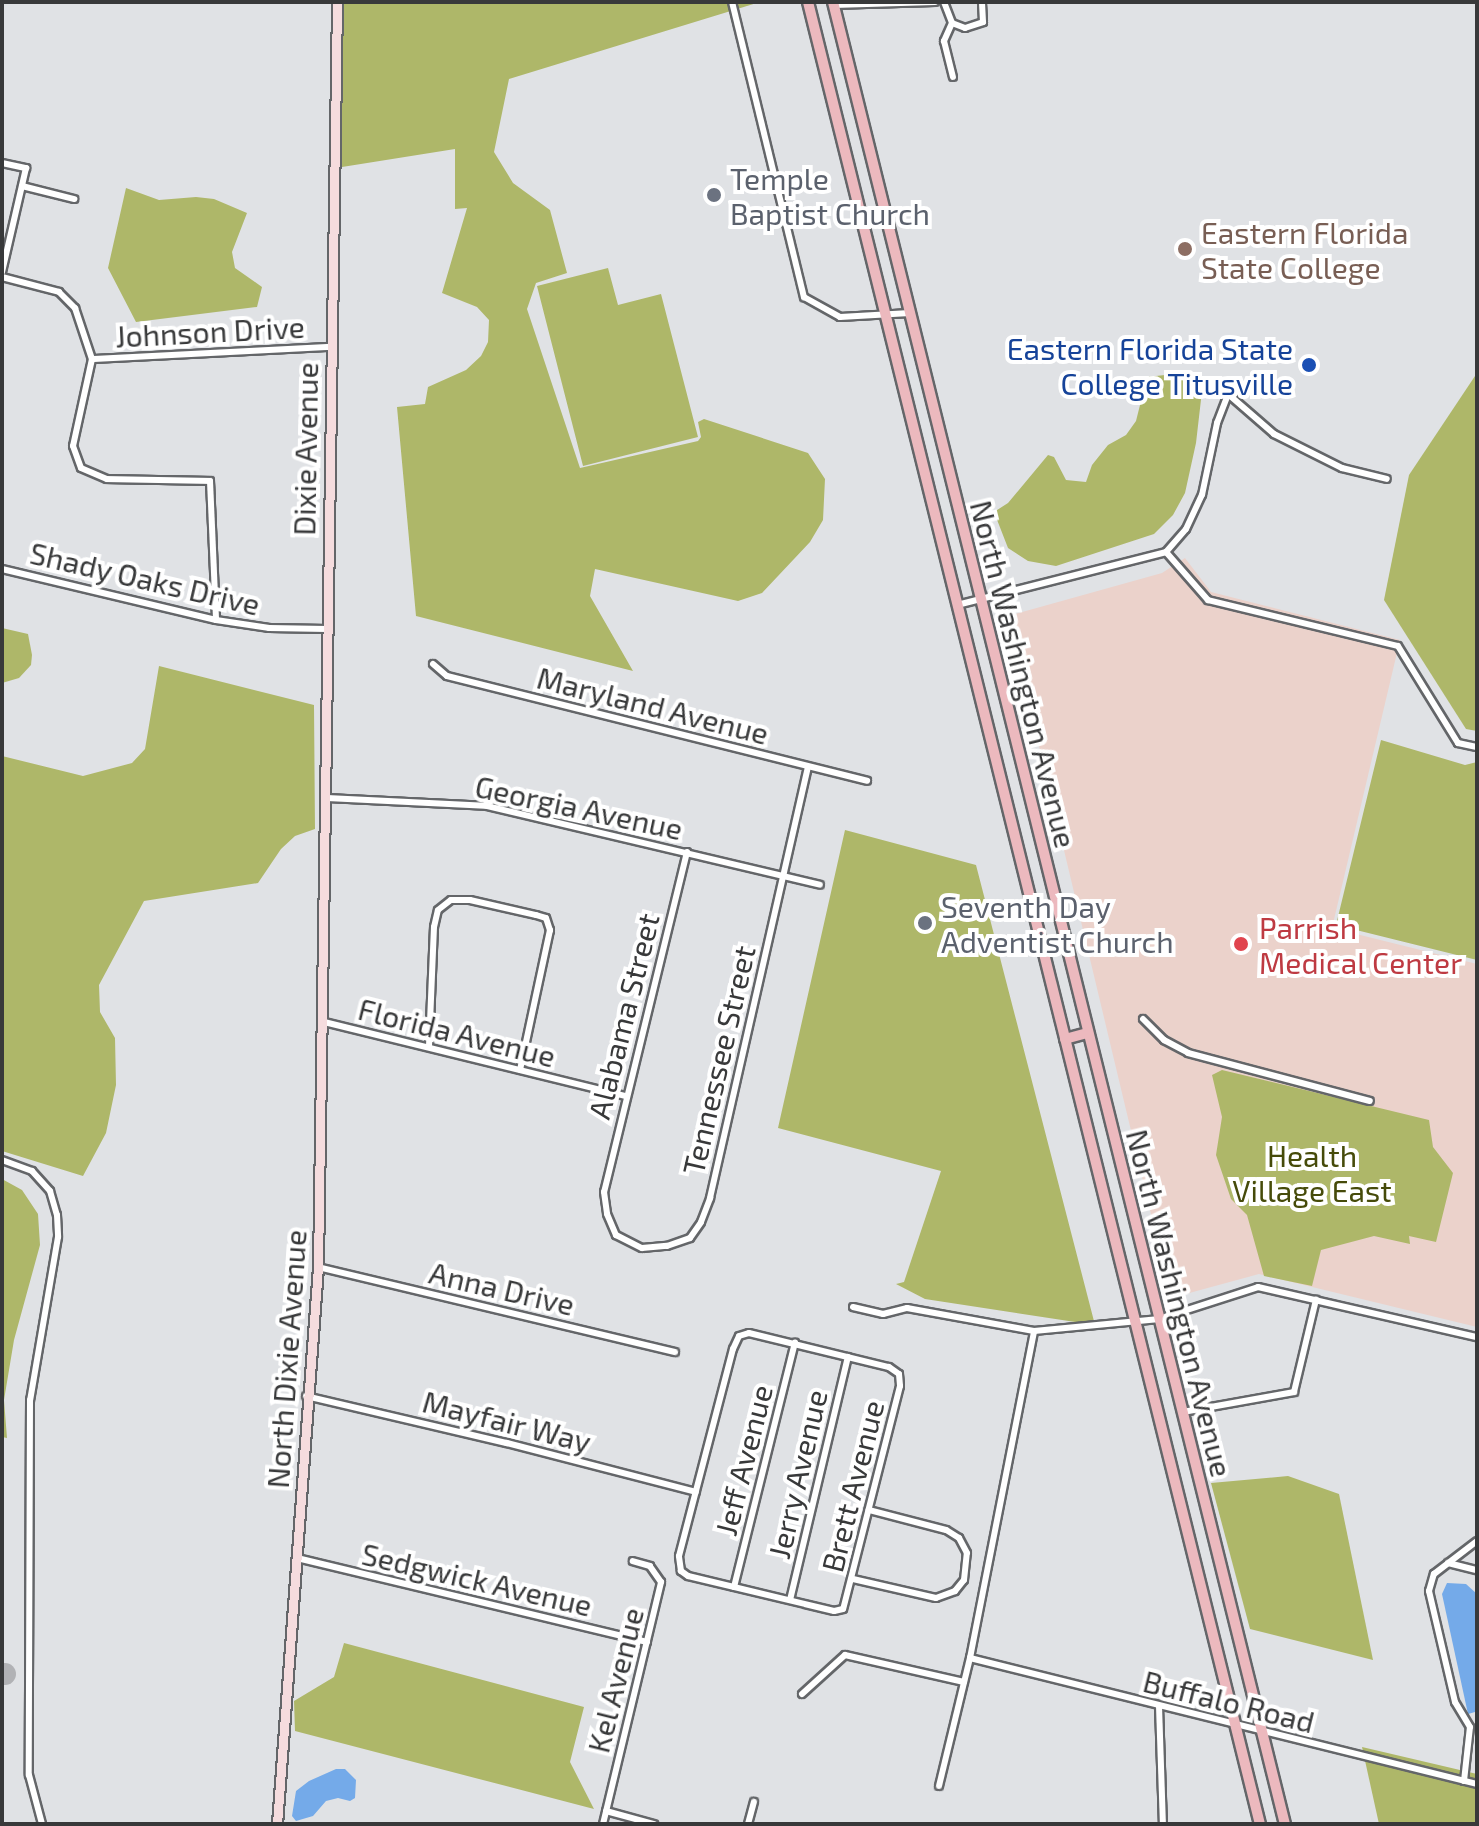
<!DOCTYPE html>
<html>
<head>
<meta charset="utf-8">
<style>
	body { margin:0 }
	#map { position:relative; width:1479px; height:1826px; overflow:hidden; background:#e0e2e5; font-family:"Exo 2",sans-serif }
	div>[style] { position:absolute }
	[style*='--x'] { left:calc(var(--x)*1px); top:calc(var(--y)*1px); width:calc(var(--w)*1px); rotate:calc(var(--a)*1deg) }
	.medical>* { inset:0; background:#ebd2cb }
	.green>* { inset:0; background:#aeb769 }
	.water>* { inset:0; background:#74aae9 }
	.taxiway>* { height:22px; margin:-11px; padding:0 11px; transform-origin:11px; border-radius:11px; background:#b1b2b5 }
	.roads { filter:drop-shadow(2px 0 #646669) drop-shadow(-2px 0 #646669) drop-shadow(0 2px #646669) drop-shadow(0 -2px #646669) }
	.street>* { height:6px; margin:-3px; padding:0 3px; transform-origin:3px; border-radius:3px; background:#fff }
	.secondary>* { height:9px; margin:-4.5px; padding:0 4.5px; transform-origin:4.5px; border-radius:4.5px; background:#f5dcde }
	.primary>* { height:10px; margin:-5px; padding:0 5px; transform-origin:5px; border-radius:5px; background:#ecb9be }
	.dots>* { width:22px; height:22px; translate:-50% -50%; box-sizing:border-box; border:4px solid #fff; border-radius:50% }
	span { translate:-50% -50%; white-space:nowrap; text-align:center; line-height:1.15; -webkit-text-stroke:8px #fff; paint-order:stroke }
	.worship-label { font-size:30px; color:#5b616d }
	.left { translate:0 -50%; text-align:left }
	.education-label { font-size:30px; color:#785e54 }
	.street-label { font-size:30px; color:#38393a }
	.transit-label { font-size:30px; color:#164399 }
	.right { translate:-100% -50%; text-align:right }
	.health-label { font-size:30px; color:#be3a42 }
	.park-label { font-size:30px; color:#464b0a }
	.frame { position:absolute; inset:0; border:4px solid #38393a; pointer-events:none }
</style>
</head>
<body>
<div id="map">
	<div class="medical">
		<div style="clip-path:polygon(1185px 558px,1211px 592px,1400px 640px,1332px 928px,1477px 964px,1477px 1327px,1259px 1274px,1171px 1298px,1008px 616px,1162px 573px)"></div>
	</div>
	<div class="green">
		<div style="clip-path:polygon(341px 2px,760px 2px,509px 79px,494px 152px,513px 183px,550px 210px,567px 273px,536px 283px,527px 309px,580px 468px,698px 441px,701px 437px,698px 422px,704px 419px,808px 453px,825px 479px,823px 520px,810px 542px,762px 593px,738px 601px,595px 569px,590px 596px,633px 671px,416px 616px,397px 407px,425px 404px,428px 387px,466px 370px,481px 356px,488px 342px,489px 320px,477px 307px,442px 293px,467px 208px,455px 209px,455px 149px,342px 167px)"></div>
		<div style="clip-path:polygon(126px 188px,159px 200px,196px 197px,214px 199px,247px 213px,232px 252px,235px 268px,262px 287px,257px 307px,136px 322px,108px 268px)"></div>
		<div style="clip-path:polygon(608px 268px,618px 305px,661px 294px,698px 437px,583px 466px,537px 286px)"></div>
		<div style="clip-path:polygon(1477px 373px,1477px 731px,1466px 729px,1384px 600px,1409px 475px)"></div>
		<div style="clip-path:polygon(1174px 374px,1191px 379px,1202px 391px,1196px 443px,1185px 493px,1173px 515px,1154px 534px,1056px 566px,1028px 561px,1008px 548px,994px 512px,1008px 503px,1048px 455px,1054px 457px,1066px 480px,1086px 482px,1092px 465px,1108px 445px,1126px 435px,1136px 421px,1147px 377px)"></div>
		<div style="clip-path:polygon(2px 628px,28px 634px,32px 655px,31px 665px,19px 678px,2px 683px)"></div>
		<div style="clip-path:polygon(159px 666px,314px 705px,315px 829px,295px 836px,281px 849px,258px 883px,144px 901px,99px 985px,100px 1012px,115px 1038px,116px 1085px,106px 1133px,83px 1176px,2px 1151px,2px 756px,83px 776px,132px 763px,145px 749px)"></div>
		<div style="clip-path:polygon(1381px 740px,1465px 765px,1477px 762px,1477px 960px,1336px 925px)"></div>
		<div style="clip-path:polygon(845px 830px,976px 865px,1095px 1325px,925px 1299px,896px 1284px,904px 1282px,941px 1171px,778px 1128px)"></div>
		<div style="clip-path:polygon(1222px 1070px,1429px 1120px,1433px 1147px,1453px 1173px,1436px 1242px,1409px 1236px,1410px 1244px,1374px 1236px,1321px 1250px,1312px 1286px,1264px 1276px,1247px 1215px,1231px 1199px,1216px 1155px,1222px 1117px,1212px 1075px)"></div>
		<div style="clip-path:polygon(2px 1179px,22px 1190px,38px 1214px,40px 1245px,14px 1340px,4px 1400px,7px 1438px,2px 1437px)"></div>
		<div style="clip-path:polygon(1288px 1476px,1339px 1494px,1373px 1660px,1250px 1629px,1211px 1483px)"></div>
		<div style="clip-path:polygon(344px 1643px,584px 1707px,570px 1762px,594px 1809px,295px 1731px,294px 1701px,334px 1677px)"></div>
		<div style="clip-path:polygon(1362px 1747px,1477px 1774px,1477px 1824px,1379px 1824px)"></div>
	</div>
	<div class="water">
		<div style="clip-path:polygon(1447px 1583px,1466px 1584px,1477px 1594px,1477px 1707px,1475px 1712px,1468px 1714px,1442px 1594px)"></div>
		<div style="clip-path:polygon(336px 1769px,345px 1769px,356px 1780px,355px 1798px,350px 1801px,338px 1798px,326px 1801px,313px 1816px,296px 1821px,292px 1816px,296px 1791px,309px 1781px)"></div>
	</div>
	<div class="taxiway">
		<div style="--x:2;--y:1674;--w:3;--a:0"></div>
	</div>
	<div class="roads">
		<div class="street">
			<div style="--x:732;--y:2;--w:304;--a:76.3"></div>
			<div style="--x:804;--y:297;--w:41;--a:29.1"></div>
			<div style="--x:840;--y:317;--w:70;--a:-3.3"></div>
			<div style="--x:944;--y:2;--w:22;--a:69"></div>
			<div style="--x:952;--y:23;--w:14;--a:21"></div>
			<div style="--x:965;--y:28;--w:19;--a:-18"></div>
			<div style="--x:983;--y:22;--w:20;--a:-93"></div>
			<div style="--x:833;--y:5;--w:102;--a:-1.7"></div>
			<div style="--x:952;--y:23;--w:20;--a:114"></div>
			<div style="--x:944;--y:41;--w:37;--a:76"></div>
			<div style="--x:2;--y:163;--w:25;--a:12"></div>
			<div style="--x:26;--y:168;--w:107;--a:103"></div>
			<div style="--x:22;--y:186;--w:54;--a:14"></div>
			<div style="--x:2;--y:277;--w:59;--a:14.7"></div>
			<div style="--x:59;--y:292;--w:23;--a:45"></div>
			<div style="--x:75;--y:308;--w:54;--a:71.6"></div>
			<div style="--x:92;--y:359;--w:89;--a:102.3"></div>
			<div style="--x:73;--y:446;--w:23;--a:70"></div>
			<div style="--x:81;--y:468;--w:28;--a:23"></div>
			<div style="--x:107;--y:479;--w:103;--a:1.1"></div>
			<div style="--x:210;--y:481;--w:139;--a:87.5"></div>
			<div style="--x:92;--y:359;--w:237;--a:-2.9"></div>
			<div style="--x:1166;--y:552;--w:64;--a:48.8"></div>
			<div style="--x:1208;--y:600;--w:195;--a:13.6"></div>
			<div style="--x:1398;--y:646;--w:114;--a:58.3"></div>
			<div style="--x:1458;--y:743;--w:19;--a:12"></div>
			<div style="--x:2;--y:569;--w:220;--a:13.4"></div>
			<div style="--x:216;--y:620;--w:54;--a:8.6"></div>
			<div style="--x:269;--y:628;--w:58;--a:1"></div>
			<div style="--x:957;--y:605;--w:216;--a:-14.2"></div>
			<div style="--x:1166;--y:552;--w:30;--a:-49"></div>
			<div style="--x:1186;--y:529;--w:38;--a:-65"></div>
			<div style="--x:1202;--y:495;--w:74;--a:-78.2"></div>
			<div style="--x:1217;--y:423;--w:31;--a:-69"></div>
			<div style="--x:1228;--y:394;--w:61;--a:41"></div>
			<div style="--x:1274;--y:434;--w:76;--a:26.6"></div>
			<div style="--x:1342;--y:468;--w:46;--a:13.7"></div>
			<div style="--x:433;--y:664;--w:18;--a:41"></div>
			<div style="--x:447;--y:676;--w:433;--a:14"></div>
			<div style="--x:325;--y:798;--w:162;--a:2.8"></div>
			<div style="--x:487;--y:806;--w:342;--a:13.3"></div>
			<div style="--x:687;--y:852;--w:350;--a:103.7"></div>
			<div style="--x:604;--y:1192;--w:22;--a:82"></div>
			<div style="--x:607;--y:1214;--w:23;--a:67"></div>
			<div style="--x:616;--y:1235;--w:29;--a:27"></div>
			<div style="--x:642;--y:1248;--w:25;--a:-5"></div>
			<div style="--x:667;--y:1246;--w:24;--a:-19"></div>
			<div style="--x:690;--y:1238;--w:19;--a:-55"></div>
			<div style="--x:701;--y:1222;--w:26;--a:-69"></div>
			<div style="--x:710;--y:1198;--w:442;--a:-77.2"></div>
			<div style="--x:1143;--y:1019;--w:30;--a:45"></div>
			<div style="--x:1164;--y:1040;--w:27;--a:28"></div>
			<div style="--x:1188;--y:1053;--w:188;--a:14.8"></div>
			<div style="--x:324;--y:1022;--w:311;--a:13.8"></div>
			<div style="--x:429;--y:1046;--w:119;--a:-87.6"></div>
			<div style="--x:434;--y:927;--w:17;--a:-77"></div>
			<div style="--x:438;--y:910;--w:16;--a:-38"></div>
			<div style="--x:451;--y:900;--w:19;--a:0"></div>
			<div style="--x:470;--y:900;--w:68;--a:12.8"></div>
			<div style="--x:536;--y:915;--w:10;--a:17"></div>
			<div style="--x:546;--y:918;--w:13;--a:72"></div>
			<div style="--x:550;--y:930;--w:143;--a:102.1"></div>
			<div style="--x:2;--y:1160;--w:32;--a:20"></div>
			<div style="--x:32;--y:1171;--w:27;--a:48"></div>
			<div style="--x:50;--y:1191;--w:25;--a:74"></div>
			<div style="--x:57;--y:1215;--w:22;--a:87"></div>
			<div style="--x:58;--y:1237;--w:165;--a:99.7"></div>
			<div style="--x:30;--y:1400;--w:375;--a:90.2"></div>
			<div style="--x:29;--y:1775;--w:51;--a:75.1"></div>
			<div style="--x:318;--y:1267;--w:367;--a:13.4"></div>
			<div style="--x:853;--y:1307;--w:31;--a:13"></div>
			<div style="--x:883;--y:1314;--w:25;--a:-14"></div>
			<div style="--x:907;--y:1308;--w:129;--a:10.3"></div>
			<div style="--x:1034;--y:1331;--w:126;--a:-5.5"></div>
			<div style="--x:1159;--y:1319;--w:104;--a:-17.9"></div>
			<div style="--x:1258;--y:1287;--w:225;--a:12.9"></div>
			<div style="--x:749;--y:1333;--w:144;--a:13.7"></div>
			<div style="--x:889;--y:1367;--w:12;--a:35"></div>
			<div style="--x:899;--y:1374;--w:12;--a:85"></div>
			<div style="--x:900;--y:1386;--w:230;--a:104.3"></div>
			<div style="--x:843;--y:1609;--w:9;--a:167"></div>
			<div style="--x:834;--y:1611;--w:150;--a:-166.5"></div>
			<div style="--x:688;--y:1576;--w:9;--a:-144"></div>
			<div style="--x:681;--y:1571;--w:15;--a:-98"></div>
			<div style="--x:679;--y:1556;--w:214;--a:-75.4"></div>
			<div style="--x:733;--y:1349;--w:14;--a:-65"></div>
			<div style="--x:739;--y:1336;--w:10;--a:-17"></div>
			<div style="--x:306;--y:1396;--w:206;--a:13.2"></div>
			<div style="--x:507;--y:1443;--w:195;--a:14.5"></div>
			<div style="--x:1183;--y:1412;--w:113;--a:-10.2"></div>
			<div style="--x:1294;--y:1392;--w:95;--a:-76.6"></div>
			<div style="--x:297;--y:1558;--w:360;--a:13.5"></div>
			<div style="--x:1448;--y:1563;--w:30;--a:14"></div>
			<div style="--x:853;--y:1579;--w:85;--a:12.9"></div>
			<div style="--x:936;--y:1598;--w:20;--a:-20"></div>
			<div style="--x:955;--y:1591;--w:14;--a:-51"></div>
			<div style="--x:964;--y:1580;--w:27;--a:-84"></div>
			<div style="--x:967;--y:1553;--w:17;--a:-118"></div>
			<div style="--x:959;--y:1538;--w:15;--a:-148"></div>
			<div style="--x:946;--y:1530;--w:80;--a:-165.4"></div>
			<div style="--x:734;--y:1587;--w:252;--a:-76"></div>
			<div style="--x:790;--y:1600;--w:250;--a:-76.6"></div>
			<div style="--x:970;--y:1658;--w:522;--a:13.96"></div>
			<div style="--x:802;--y:1694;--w:58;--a:-42.2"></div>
			<div style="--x:845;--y:1655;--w:122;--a:12.8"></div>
			<div style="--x:1159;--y:1706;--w:118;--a:88.1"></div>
			<div style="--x:1464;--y:1781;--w:54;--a:-83.7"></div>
			<div style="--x:1470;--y:1727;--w:29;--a:-121"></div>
			<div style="--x:1455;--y:1702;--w:114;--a:-103.2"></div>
			<div style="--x:1429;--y:1591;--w:18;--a:-74"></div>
			<div style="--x:1434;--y:1574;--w:54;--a:-37.5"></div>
			<div style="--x:939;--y:1786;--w:132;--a:-76.4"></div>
			<div style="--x:970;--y:1658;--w:333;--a:-78.9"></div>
			<div style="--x:606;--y:1811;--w:50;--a:15.2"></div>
			<div style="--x:603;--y:1824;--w:249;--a:-76.5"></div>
			<div style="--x:661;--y:1582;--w:19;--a:-125"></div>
			<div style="--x:650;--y:1566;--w:18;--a:-164"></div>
			<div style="--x:748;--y:1824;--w:23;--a:-75"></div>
		</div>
		<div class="secondary">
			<div style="--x:277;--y:1824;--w:559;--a:-85.79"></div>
			<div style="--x:318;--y:1267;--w:1265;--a:-89.14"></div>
		</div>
		<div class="primary">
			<div style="--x:808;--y:2;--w:1877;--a:76.07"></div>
			<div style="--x:833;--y:2;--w:1877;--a:76.07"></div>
			<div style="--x:1065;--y:1039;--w:24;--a:-15"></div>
		</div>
	</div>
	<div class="dots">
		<div style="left:714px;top:195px;background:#6b7280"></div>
		<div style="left:1185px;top:249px;background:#8d6e63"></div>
		<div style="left:1309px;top:365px;background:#1a4fb4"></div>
		<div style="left:925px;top:923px;background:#6b7280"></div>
		<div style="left:1241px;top:944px;background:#e0444e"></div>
	</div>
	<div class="worship-label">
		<span class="left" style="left:730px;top:195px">Temple<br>Baptist Church</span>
		<span class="left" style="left:941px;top:923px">Seventh Day<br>Adventist Church</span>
	</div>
	<div class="education-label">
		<span class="left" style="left:1201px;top:249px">Eastern Florida<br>State College</span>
	</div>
	<div class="street-label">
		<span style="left:210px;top:331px;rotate:-3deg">Johnson Drive</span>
		<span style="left:305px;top:449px;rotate:-89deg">Dixie Avenue</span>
		<span style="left:145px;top:578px;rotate:13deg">Shady Oaks Drive</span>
		<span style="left:1024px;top:674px;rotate:76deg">North Washington Avenue</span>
		<span style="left:653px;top:705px;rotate:14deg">Maryland Avenue</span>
		<span style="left:579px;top:807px;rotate:12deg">Georgia Avenue</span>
		<span style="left:623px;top:1016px;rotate:-76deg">Alabama Street</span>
		<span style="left:457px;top:1032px;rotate:14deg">Florida Avenue</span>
		<span style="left:718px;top:1060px;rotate:-77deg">Tennessee Street</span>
		<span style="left:502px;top:1288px;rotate:13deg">Anna Drive</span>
		<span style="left:1180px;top:1303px;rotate:76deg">North Washington Avenue</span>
		<span style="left:286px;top:1359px;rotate:-86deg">North Dixie Avenue</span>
		<span style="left:507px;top:1421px;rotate:14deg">Mayfair Way</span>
		<span style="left:743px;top:1460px;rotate:-76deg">Jeff Avenue</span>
		<span style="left:797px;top:1474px;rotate:-77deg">Jerry Avenue</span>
		<span style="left:852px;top:1486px;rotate:-76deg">Brett Avenue</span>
		<span style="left:477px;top:1579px;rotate:13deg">Sedgwick Avenue</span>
		<span style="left:615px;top:1680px;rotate:-76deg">Kel Avenue</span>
		<span style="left:1229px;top:1701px;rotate:14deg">Buffalo Road</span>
	</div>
	<div class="transit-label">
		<span class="right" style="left:1293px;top:365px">Eastern Florida State<br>College Titusville</span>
	</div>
	<div class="health-label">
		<span class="left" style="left:1259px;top:944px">Parrish<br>Medical Center</span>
	</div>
	<div class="park-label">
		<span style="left:1312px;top:1172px">Health<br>Village East</span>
	</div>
	<div class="frame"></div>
</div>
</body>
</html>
